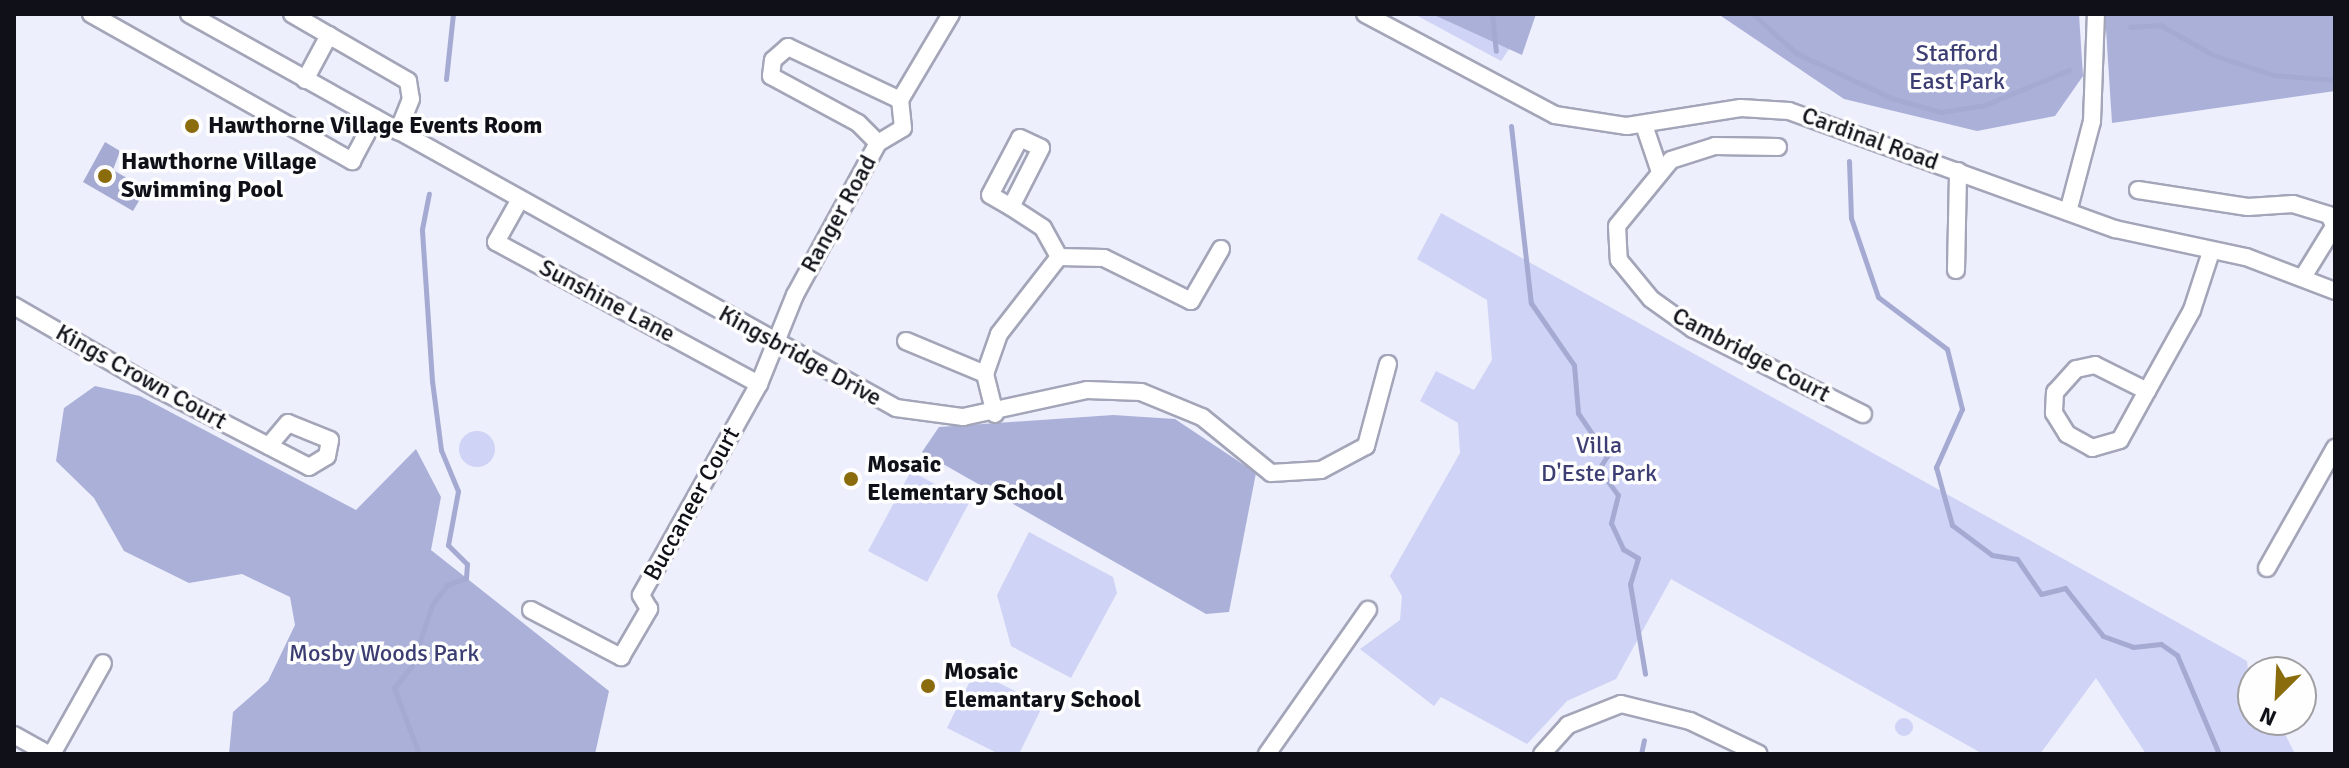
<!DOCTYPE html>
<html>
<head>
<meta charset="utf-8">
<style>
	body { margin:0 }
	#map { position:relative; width:2349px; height:768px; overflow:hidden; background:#eeeffc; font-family:Signika,sans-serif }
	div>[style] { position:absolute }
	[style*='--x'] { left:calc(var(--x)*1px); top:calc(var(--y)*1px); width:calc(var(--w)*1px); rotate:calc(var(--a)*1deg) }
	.green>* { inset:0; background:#cfd3f5 }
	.round { border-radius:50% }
	.forest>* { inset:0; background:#abb0d8 }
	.water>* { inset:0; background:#a5aad2 }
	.stream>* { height:5px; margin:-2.5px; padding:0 2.5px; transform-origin:2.5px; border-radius:2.5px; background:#a5aad2 }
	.roads { filter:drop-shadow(2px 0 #a3a5b8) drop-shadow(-2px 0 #a3a5b8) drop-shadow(0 2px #a3a5b8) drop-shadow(0 -2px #a3a5b8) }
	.street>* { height:16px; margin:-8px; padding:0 8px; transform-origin:8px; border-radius:8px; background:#fff }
	.dots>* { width:22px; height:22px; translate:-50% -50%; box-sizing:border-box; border:4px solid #fefefe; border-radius:50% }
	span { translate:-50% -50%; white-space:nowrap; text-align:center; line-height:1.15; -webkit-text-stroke:7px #fefefe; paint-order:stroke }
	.park-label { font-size:24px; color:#3c3e73 }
	.poi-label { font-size:24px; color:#101118; font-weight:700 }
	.left { translate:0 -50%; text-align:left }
	.street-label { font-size:24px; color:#101118 }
	.frame { position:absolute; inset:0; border:16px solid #101118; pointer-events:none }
	.north { position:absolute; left:2237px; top:656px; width:80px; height:80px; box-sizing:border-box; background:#fefefe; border:2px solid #9f9fa2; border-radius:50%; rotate:204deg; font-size:22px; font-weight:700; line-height:32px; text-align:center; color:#101118 }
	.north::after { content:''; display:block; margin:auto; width:28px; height:36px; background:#8b6c0c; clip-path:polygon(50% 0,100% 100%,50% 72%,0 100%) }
</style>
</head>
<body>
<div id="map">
	<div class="green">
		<div style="clip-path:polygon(1414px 14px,1533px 14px,1501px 61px)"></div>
		<div style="clip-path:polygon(1441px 213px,2247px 661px,2253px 720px,2278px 720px,2295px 754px,2146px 754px,2096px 678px,2040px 754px,1983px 754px,1671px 579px,1616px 679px,1567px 701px,1527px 744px,1441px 697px,1434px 706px,1360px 649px,1400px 620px,1402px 596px,1390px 576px,1460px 453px,1458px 423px,1420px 401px,1436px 371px,1474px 390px,1492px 360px,1487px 300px,1417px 259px)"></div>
		<div class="round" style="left:459px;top:431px;width:36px;height:36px"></div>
		<div style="clip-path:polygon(911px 471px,969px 503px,927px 582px,868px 551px)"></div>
		<div style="clip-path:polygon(1029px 532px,1113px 577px,1117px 593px,1071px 678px,1011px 646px,997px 595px)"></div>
		<div style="clip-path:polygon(975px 671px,1043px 705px,1019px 754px,999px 754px,947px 728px)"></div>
		<div class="round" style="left:1895px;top:718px;width:18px;height:18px"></div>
	</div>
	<div class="forest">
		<div style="clip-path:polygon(1432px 14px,1536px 14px,1522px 55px)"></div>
		<div style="clip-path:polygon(1718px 14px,2079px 14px,2083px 76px,2055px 116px,1977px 131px,1844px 99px)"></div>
		<div style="clip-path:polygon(2105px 14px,2335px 14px,2335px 91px,2112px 123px)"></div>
		<div style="clip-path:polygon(95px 386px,140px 396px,356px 510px,416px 449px,441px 497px,431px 550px,609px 691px,595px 754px,229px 754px,233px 712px,268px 681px,295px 625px,290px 597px,242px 574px,189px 583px,124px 551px,94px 498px,56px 461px,64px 408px)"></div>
		<div style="clip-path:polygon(1113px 415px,1175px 419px,1256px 473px,1229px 612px,1206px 614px,922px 452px,939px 427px)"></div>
	</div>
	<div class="water">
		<div style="clip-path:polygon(105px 142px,120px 151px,113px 170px,146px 189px,133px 211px,83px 182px)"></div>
	</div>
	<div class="stream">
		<div style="--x:1492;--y:14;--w:37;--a:84"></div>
		<div style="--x:1753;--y:14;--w:58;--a:42.2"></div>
		<div style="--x:1796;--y:53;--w:105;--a:25.3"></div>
		<div style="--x:1891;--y:98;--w:52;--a:15.6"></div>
		<div style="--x:1941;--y:112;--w:45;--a:-9"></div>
		<div style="--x:1985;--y:105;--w:91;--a:-22.6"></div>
		<div style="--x:2130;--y:27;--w:30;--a:-4"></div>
		<div style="--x:2160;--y:25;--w:61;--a:29.5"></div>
		<div style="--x:2213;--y:55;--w:63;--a:18.4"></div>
		<div style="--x:2273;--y:75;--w:62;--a:4.6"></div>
		<div style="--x:446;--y:79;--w:65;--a:-83.9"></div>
		<div style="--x:1511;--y:126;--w:178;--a:83.6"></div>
		<div style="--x:1531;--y:303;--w:75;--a:55.3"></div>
		<div style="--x:1574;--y:365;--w:48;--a:85.2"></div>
		<div style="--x:1578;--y:413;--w:52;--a:56"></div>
		<div style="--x:1607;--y:456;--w:15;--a:122"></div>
		<div style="--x:1599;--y:469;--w:32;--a:54"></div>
		<div style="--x:1618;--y:495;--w:29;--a:104"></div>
		<div style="--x:1611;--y:523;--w:29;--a:65"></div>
		<div style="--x:1623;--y:549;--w:17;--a:31"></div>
		<div style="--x:1638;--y:558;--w:27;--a:107"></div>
		<div style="--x:1630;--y:584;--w:91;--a:80.5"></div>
		<div style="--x:1849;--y:161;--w:57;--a:88"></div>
		<div style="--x:1851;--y:218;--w:83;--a:71.1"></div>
		<div style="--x:1878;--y:297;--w:86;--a:37"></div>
		<div style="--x:1947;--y:349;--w:62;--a:76"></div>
		<div style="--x:1962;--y:409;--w:64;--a:114.1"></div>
		<div style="--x:1936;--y:467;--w:60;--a:74.6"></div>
		<div style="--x:1952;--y:525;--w:50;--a:36.9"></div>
		<div style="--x:1992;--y:555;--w:25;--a:9"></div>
		<div style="--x:2017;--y:559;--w:42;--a:55.6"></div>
		<div style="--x:2041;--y:594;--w:25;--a:-14"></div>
		<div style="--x:2065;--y:588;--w:61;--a:51.6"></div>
		<div style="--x:2103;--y:636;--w:32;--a:20"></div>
		<div style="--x:2133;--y:647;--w:28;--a:-6"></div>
		<div style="--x:2161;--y:644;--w:19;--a:35"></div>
		<div style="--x:2177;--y:655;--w:108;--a:67"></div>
		<div style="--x:419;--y:754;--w:71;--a:-110.7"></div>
		<div style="--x:394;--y:688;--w:27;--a:-51"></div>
		<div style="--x:411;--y:667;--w:65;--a:-71.3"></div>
		<div style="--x:432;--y:605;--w:25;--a:-53"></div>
		<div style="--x:447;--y:585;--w:20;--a:-20"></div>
		<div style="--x:466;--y:578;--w:14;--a:-86"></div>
		<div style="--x:467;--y:564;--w:27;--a:-135"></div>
		<div style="--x:448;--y:545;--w:55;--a:-79.5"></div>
		<div style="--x:458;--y:491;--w:44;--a:-112.5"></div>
		<div style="--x:441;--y:450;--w:70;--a:-97.4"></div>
		<div style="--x:432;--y:381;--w:152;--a:-93.8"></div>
		<div style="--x:422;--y:229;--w:36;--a:-79"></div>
		<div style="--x:1641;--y:754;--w:14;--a:-78"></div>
	</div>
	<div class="roads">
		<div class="street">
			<div style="--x:91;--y:14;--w:300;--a:29.4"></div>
			<div style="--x:352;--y:161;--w:49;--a:-61.9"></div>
			<div style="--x:189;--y:14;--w:809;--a:29.13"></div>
			<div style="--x:896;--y:408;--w:68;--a:7.7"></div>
			<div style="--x:963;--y:417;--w:127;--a:-12.3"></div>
			<div style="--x:1087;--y:390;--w:54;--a:2.1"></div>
			<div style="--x:1141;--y:392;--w:66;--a:22.3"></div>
			<div style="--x:1202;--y:417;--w:89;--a:39.1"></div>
			<div style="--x:1271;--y:473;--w:50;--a:-3.4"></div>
			<div style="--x:1321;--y:470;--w:51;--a:-28.1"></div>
			<div style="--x:1366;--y:446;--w:85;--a:-75"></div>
			<div style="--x:292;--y:14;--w:134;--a:30"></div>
			<div style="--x:408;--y:81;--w:18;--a:81"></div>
			<div style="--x:411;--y:99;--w:35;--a:112"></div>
			<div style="--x:1365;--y:14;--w:215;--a:28"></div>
			<div style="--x:1555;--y:115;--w:73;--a:8.7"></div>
			<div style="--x:1627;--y:126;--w:115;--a:-9"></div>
			<div style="--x:1741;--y:108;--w:48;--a:3.6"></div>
			<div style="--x:1789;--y:111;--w:347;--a:19.9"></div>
			<div style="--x:2115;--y:229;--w:134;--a:12.1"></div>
			<div style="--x:2246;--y:257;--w:95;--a:20.9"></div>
			<div style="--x:305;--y:80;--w:51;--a:-61.9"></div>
			<div style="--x:900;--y:100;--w:100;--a:-59.3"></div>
			<div style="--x:1644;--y:125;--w:50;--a:71.2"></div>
			<div style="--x:878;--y:143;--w:28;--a:-135"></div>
			<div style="--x:858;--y:123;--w:99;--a:-151.6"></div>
			<div style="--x:771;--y:76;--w:16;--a:-83"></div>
			<div style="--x:773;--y:60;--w:20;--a:-41"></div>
			<div style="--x:788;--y:47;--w:124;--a:25.3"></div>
			<div style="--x:1778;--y:147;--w:63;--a:-179.1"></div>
			<div style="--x:1715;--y:146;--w:46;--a:162.3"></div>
			<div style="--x:1671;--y:160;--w:85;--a:129.3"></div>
			<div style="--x:1617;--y:226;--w:34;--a:87"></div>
			<div style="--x:1619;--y:260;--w:50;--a:50.6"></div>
			<div style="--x:1651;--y:299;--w:52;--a:35.5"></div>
			<div style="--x:1693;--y:329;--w:190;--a:26.6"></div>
			<div style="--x:2138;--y:190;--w:111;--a:8.8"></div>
			<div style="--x:2248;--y:207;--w:45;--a:-3.8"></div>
			<div style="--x:2293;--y:204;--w:38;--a:17"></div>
			<div style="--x:2329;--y:215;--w:11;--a:63"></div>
			<div style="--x:519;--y:201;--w:47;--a:119.3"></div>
			<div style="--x:496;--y:242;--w:299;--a:28.4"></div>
			<div style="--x:1011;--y:207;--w:24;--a:-150"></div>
			<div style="--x:990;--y:195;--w:64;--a:-62.2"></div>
			<div style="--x:1020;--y:138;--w:23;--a:25"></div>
			<div style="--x:1041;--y:148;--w:66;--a:117"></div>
			<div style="--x:1011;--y:207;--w:38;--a:33"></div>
			<div style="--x:1043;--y:228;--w:33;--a:61"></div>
			<div style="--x:2068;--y:212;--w:94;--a:-75.2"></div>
			<div style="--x:2092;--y:121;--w:107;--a:-87.9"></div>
			<div style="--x:1956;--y:270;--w:99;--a:-88.8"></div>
			<div style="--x:2303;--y:277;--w:61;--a:-58.4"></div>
			<div style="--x:14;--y:306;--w:166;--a:30"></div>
			<div style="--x:158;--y:389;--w:170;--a:27.3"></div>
			<div style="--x:309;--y:467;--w:21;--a:-31"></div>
			<div style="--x:327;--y:456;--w:16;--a:-79"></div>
			<div style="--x:330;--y:440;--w:45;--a:-158"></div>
			<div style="--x:288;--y:423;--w:30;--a:130"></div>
			<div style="--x:906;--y:341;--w:86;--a:22.7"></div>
			<div style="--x:2147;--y:391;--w:58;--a:-153.4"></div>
			<div style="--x:2095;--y:365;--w:19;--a:168"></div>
			<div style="--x:2076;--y:369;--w:31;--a:132"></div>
			<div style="--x:2055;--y:392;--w:21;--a:93"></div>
			<div style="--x:2054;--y:413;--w:25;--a:58"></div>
			<div style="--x:2067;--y:434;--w:29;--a:29"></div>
			<div style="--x:2092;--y:448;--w:29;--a:-16"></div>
			<div style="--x:2120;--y:440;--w:56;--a:-61.1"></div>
			<div style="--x:2147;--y:391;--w:93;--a:-60.9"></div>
			<div style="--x:2192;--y:310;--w:61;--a:-71.9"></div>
			<div style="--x:995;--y:414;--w:41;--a:-104"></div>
			<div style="--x:985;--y:374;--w:42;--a:-70.7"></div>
			<div style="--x:999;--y:334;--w:98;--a:-52.1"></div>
			<div style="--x:1059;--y:257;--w:45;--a:1.3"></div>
			<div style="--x:1104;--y:258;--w:97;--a:26.3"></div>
			<div style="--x:1191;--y:301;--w:60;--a:-60"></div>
			<div style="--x:2267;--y:568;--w:138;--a:-60.5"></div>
			<div style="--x:531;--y:610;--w:102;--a:27.6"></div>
			<div style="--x:621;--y:657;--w:56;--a:-59.7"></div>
			<div style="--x:649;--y:609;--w:16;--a:-120"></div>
			<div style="--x:641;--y:595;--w:242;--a:-60.8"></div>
			<div style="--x:759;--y:384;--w:96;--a:-68"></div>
			<div style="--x:795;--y:295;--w:173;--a:-61.4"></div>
			<div style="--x:878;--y:143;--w:29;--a:-31"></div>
			<div style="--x:903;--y:128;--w:28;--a:-96"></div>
			<div style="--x:14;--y:735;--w:39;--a:29"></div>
			<div style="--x:52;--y:754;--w:104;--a:-60.7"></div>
			<div style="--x:1267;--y:754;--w:176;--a:-55"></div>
			<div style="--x:1542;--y:754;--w:39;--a:-48"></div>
			<div style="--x:1568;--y:725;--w:57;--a:-21.6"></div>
			<div style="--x:1621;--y:704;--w:71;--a:13.8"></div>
			<div style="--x:1690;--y:721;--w:76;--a:25.6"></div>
		</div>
	</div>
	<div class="dots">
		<div style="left:192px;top:126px;background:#8b6c0c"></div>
		<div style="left:105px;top:176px;background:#8b6c0c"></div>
		<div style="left:851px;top:479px;background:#8b6c0c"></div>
		<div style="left:928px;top:686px;background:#8b6c0c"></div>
	</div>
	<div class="park-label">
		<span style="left:1957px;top:68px">Stafford<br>East Park</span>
		<span style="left:1599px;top:460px">Villa<br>D'Este Park</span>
		<span style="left:384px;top:654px">Mosby Woods Park</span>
	</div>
	<div class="poi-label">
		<span class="left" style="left:208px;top:126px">Hawthorne Village Events Room</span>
		<span class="left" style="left:121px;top:176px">Hawthorne Village<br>Swimming Pool</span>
		<span class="left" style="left:867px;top:479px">Mosaic<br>Elementary School</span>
		<span class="left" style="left:944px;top:686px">Mosaic<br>Elemantary School</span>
	</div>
	<div class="street-label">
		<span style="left:1870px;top:139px;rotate:20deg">Cardinal Road</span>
		<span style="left:839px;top:214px;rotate:-61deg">Ranger Road</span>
		<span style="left:607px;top:301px;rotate:28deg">Sunshine Lane</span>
		<span style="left:1751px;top:355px;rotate:28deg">Cambridge Court</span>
		<span style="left:800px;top:356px;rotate:29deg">Kingsbridge Drive</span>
		<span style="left:141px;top:377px;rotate:29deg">Kings Crown Court</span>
		<span style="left:692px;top:504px;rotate:-61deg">Buccaneer Court</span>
	</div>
	<div class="frame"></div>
	<div class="north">N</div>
</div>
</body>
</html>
